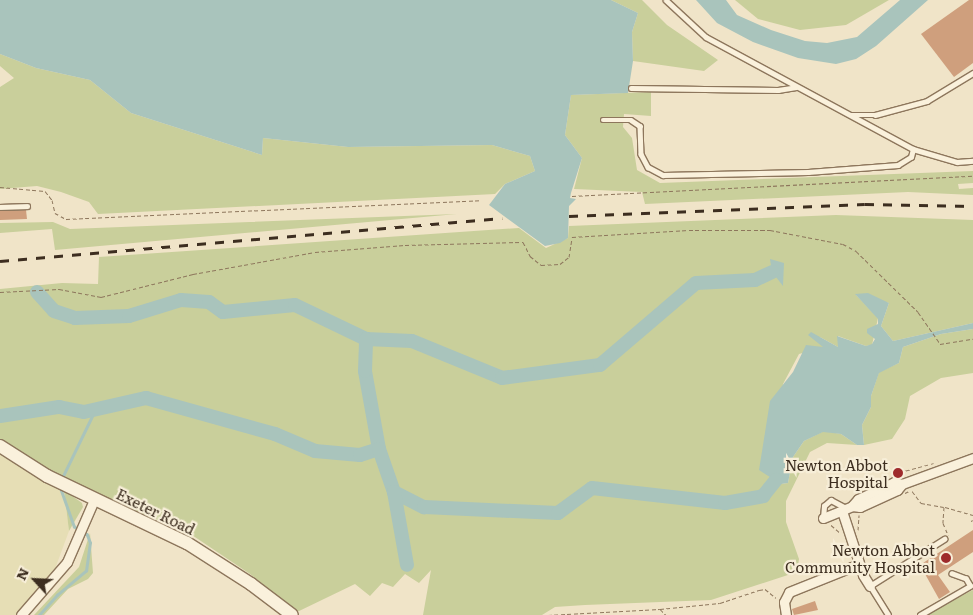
<!DOCTYPE html>
<html>
<head>
<meta charset="utf-8">
<style>
	body { margin:0 }
	#map { position:relative; width:973px; height:615px; overflow:hidden; background:#f0e4c8; font-family:Literata,serif }
	div>[style] { position:absolute }
	[style*='--x'] { left:calc(var(--x)*1px); top:calc(var(--y)*1px); width:calc(var(--w)*1px); rotate:calc(var(--a)*1deg) }
	.farmland>* { inset:0; background:#e6deb5 }
	.green>* { inset:0; background:#c9cf9b }
	.water>* { inset:0; background:#a9c4bc }
	.stream>* { height:2.5px; margin:-1.25px; padding:0 1.25px; transform-origin:1.25px; border-radius:1.25px; background:#a9c4bc }
	.river>* { height:14px; margin:-7px; padding:0 7px; transform-origin:7px; border-radius:7px; background:#a9c4bc }
	.building>* { inset:0; background:#cf9f7d }
	.path>* { height:1px; margin-top:-0.5px; transform-origin:0; background:repeating-linear-gradient(90deg,#8d765c 0 4px,transparent 0 6.5px) }
	.roads { filter:drop-shadow(1px 0 #8d765c) drop-shadow(-1px 0 #8d765c) drop-shadow(0 1px #8d765c) drop-shadow(0 -1px #8d765c) }
	.lane>* { height:4.5px; margin:-2.25px; padding:0 2.25px; transform-origin:2.25px; border-radius:2.25px; background:#faf1dc }
	.street>* { height:9px; margin:-4.5px; padding:0 4.5px; transform-origin:4.5px; border-radius:4.5px; background:#faf1dc }
	.secondary>* { height:12px; margin:-6px; padding:0 6px; transform-origin:6px; border-radius:6px; background:#faf1dc }
	.rail>* { height:2.5px; margin-top:-1.25px; transform-origin:0; background:repeating-linear-gradient(90deg,#3d2e20 0 9px,transparent 0 18px) }
	.dots>* { width:14px; height:14px; translate:-50% -50%; box-sizing:border-box; border:2px solid #f7eed8; border-radius:50% }
	span { translate:-50% -50%; white-space:nowrap; text-align:center; line-height:1.15; -webkit-text-stroke:4.5px #f7eed8; paint-order:stroke }
	.poi-label { font-size:15px; color:#3d2e20 }
	.right { translate:-100% -50%; text-align:right }
	.street-label { font-size:15px; color:#3d2e20 }
	.north { position:absolute; left:10px; top:555px; width:50px; height:50px; -webkit-text-stroke:4px #f7eed8; paint-order:stroke; rotate:295deg; font-size:14px; font-weight:700; line-height:20px; text-align:center; color:#3d2e20 }
	.north::after { content:''; display:block; margin:auto; width:18px; height:22px; background:#3d2e20; clip-path:polygon(50% 0,100% 100%,50% 72%,0 100%) }
</style>
</head>
<body>
<div id="map">
	<div class="farmland">
		<div style="clip-path:polygon(0 450px,64px 490px,69px 531px,55px 569px,17px 615px,0 615px)"></div>
	</div>
	<div class="green">
		<div style="clip-path:polygon(611px 0,642px 0,667px 25px,718px 60px,704px 71px,633px 61px,632px 32px,638px 13px)"></div>
		<div style="clip-path:polygon(735px 0,889px 0,846px 25px,800px 30px,758px 19px)"></div>
		<div style="clip-path:polygon(0 54px,36px 68px,90px 80px,131px 113px,262px 155px,263px 138px,348px 147px,492px 145px,530px 156px,535px 171px,505px 184px,495px 194px,98px 214px,89px 202px,61px 192px,37px 186px,0 189px,0 87px,14px 78px,0 66px)"></div>
		<div style="clip-path:polygon(651px 92px,651px 116px,624px 114px,623px 127px,632px 138px,637px 170px,660px 183px,973px 171px,973px 183px,958px 184px,959px 189px,973px 188px,973px 195px,908px 192px,645px 204px,642px 192px,574px 189px,582px 158px,565px 135px,571px 95px)"></div>
		<div style="clip-path:polygon(457px 214px,55px 250px,52px 229px,0 233px,0 223px,53px 222px,70px 229px)"></div>
		<div style="clip-path:polygon(836px 215px,973px 220px,973px 323px,893px 341px,881px 326px,889px 303px,856px 295px,878px 318px,872px 345px,866px 346px,838px 336px,838px 347px,820px 337px,824px 347px,799px 354px,783px 384px,772px 477px,781px 484px,788px 483px,793px 457px,804px 441px,824px 431px,841px 434px,857px 445px,827px 443px,810px 452px,786px 501px,786px 522px,799px 559px,797px 572px,711px 600px,585px 605px,555px 607px,542px 615px,423px 615px,431px 570px,419px 583px,405px 574px,393px 587px,382px 583px,370px 596px,355px 584px,297px 612px,250px 574px,186px 531px,95px 496px,0 442px,0 289px,62px 283px,98px 284px,99px 257px,519px 228px,546px 248px,568px 238px,569px 226px)"></div>
		<div style="clip-path:polygon(973px 329px,973px 373px,941px 378px,910px 396px,905px 419px,892px 439px,864px 445px,862px 425px,871px 407px,871px 396px,879px 372px,899px 363px,903px 347px,941px 334px)"></div>
		<div style="clip-path:polygon(64px 490px,82px 503px,83px 507px,69px 531px)"></div>
		<div style="clip-path:polygon(90px 533px,93px 573px,88px 579px,68px 589px,44px 615px,34px 615px,79px 567px)"></div>
		<div style="clip-path:polygon(973px 590px,973px 615px,926px 615px,967px 593px)"></div>
	</div>
	<div class="water">
		<div style="clip-path:polygon(0 0,611px 0,638px 13px,632px 32px,633px 61px,628px 93px,571px 95px,565px 135px,582px 158px,571px 193px,570px 198px,576px 199px,569px 206px,568px 238px,560px 243px,545px 246px,489px 205px,505px 184px,535px 171px,530px 156px,492px 145px,348px 147px,263px 138px,262px 155px,131px 113px,90px 80px,36px 68px,0 54px)"></div>
		<div style="clip-path:polygon(696px 0,726px 0,737px 15px,771px 30px,805px 41px,827px 43px,857px 37px,900px 0,928px 0,876px 46px,856px 59px,836px 64px,798px 58px,753px 42px,717px 23px)"></div>
		<div style="clip-path:polygon(770px 259px,784px 263px,783px 286px,772px 272px)"></div>
		<div style="clip-path:polygon(868px 293px,889px 303px,881px 326px,893px 341px,973px 323px,973px 329px,941px 334px,903px 347px,899px 363px,879px 373px,871px 396px,871px 407px,862px 425px,864px 445px,857px 445px,841px 434px,823px 432px,804px 441px,793px 457px,788px 483px,781px 484px,759px 470px,770px 401px,793px 372px,806px 345px,823px 347px,808px 335px,811px 332px,838px 347px,837px 336px,866px 346px,872px 344px,875px 339px,867px 333px,867px 329px,878px 324px,878px 319px,855px 294px)"></div>
	</div>
	<div class="stream">
		<div style="--x:62;--y:478;--w:78;--a:-64.1"></div>
		<div style="--x:39;--y:615;--w:27;--a:-48"></div>
		<div style="--x:57;--y:595;--w:38;--a:-40"></div>
		<div style="--x:86;--y:571;--w:28;--a:-82"></div>
		<div style="--x:90;--y:543;--w:9;--a:-111"></div>
		<div style="--x:87;--y:535;--w:15;--a:-148"></div>
		<div style="--x:74;--y:527;--w:41;--a:-109.7"></div>
	</div>
	<div class="river">
		<div style="--x:37;--y:292;--w:25;--a:48"></div>
		<div style="--x:54;--y:311;--w:22;--a:18"></div>
		<div style="--x:75;--y:318;--w:54;--a:-2.1"></div>
		<div style="--x:129;--y:316;--w:54;--a:-17.1"></div>
		<div style="--x:181;--y:300;--w:28;--a:4"></div>
		<div style="--x:209;--y:302;--w:17;--a:36"></div>
		<div style="--x:223;--y:312;--w:72;--a:-5.6"></div>
		<div style="--x:295;--y:305;--w:79;--a:25.6"></div>
		<div style="--x:366;--y:339;--w:46;--a:2.5"></div>
		<div style="--x:412;--y:341;--w:97;--a:22.3"></div>
		<div style="--x:502;--y:378;--w:99;--a:-7.6"></div>
		<div style="--x:600;--y:365;--w:126;--a:-40.5"></div>
		<div style="--x:696;--y:283;--w:59;--a:-2.9"></div>
		<div style="--x:755;--y:280;--w:19;--a:-25"></div>
		<div style="--x:0;--y:416;--w:60;--a:-8.7"></div>
		<div style="--x:59;--y:407;--w:25;--a:11"></div>
		<div style="--x:84;--y:412;--w:64;--a:-12.7"></div>
		<div style="--x:146;--y:398;--w:134;--a:15.6"></div>
		<div style="--x:275;--y:434;--w:43;--a:23"></div>
		<div style="--x:315;--y:451;--w:45;--a:5.1"></div>
		<div style="--x:360;--y:455;--w:20;--a:-18"></div>
		<div style="--x:379;--y:449;--w:79;--a:-100.2"></div>
		<div style="--x:365;--y:371;--w:32;--a:-88"></div>
		<div style="--x:379;--y:449;--w:46;--a:70.8"></div>
		<div style="--x:394;--y:492;--w:34;--a:27"></div>
		<div style="--x:424;--y:507;--w:134;--a:2.6"></div>
		<div style="--x:558;--y:513;--w:42;--a:-36.3"></div>
		<div style="--x:592;--y:488;--w:134;--a:6.4"></div>
		<div style="--x:725;--y:503;--w:39;--a:-10"></div>
		<div style="--x:763;--y:496;--w:21;--a:-51"></div>
		<div style="--x:394;--y:492;--w:74;--a:79.9"></div>
	</div>
	<div class="building">
		<div style="clip-path:polygon(969px 0,973px 0,973px 63px,954px 77px,921px 34px)"></div>
		<div style="clip-path:polygon(26px 210px,27px 219px,0 220px,0 211px)"></div>
		<div style="clip-path:polygon(973px 530px,973px 552px,938px 575px,950px 592px,939px 599px,920px 565px)"></div>
		<div style="clip-path:polygon(815px 601px,818px 610px,794px 615px,792px 609px)"></div>
	</div>
	<div class="path">
		<div style="--x:0;--y:187;--w:45;--a:5.1"></div>
		<div style="--x:45;--y:191;--w:11;--a:52"></div>
		<div style="--x:52;--y:200;--w:13;--a:77"></div>
		<div style="--x:55;--y:213;--w:13;--a:29"></div>
		<div style="--x:66;--y:219;--w:415;--a:-2.6"></div>
		<div style="--x:572;--y:196;--w:401;--a:-2.9"></div>
		<div style="--x:0;--y:292;--w:59;--a:-2.9"></div>
		<div style="--x:59;--y:289;--w:43;--a:10.8"></div>
		<div style="--x:101;--y:297;--w:95;--a:-14"></div>
		<div style="--x:193;--y:274;--w:124;--a:-10.2"></div>
		<div style="--x:315;--y:252;--w:90;--a:-4.4"></div>
		<div style="--x:405;--y:245;--w:118;--a:-1.5"></div>
		<div style="--x:523;--y:242;--w:16;--a:63"></div>
		<div style="--x:530;--y:256;--w:14;--a:39"></div>
		<div style="--x:541;--y:265;--w:19;--a:-3"></div>
		<div style="--x:560;--y:264;--w:11;--a:-38"></div>
		<div style="--x:569;--y:257;--w:20;--a:-81"></div>
		<div style="--x:572;--y:237;--w:117;--a:-3.4"></div>
		<div style="--x:689;--y:230;--w:81;--a:0"></div>
		<div style="--x:770;--y:230;--w:74;--a:10.9"></div>
		<div style="--x:843;--y:244;--w:15;--a:28"></div>
		<div style="--x:856;--y:251;--w:87;--a:44.5"></div>
		<div style="--x:918;--y:312;--w:39;--a:55"></div>
		<div style="--x:940;--y:344;--w:33;--a:-9"></div>
		<div style="--x:893;--y:474;--w:42;--a:-15"></div>
		<div style="--x:912;--y:491;--w:15;--a:53"></div>
		<div style="--x:921;--y:503;--w:23;--a:10"></div>
		<div style="--x:944;--y:507;--w:16;--a:94"></div>
		<div style="--x:943;--y:523;--w:13;--a:67"></div>
		<div style="--x:905;--y:493;--w:4;--a:-27"></div>
		<div style="--x:945;--y:507;--w:29;--a:16"></div>
		<div style="--x:971;--y:521;--w:2;--a:-27"></div>
		<div style="--x:831;--y:525;--w:11;--a:41"></div>
		<div style="--x:858;--y:530;--w:15;--a:-86"></div>
		<div style="--x:660;--y:609;--w:60;--a:-5.7"></div>
		<div style="--x:720;--y:603;--w:41;--a:-18.4"></div>
		<div style="--x:759;--y:590;--w:6;--a:-9"></div>
		<div style="--x:765;--y:589;--w:14;--a:39"></div>
		<div style="--x:548;--y:615;--w:112;--a:-3.1"></div>
		<div style="--x:660;--y:609;--w:8;--a:45"></div>
	</div>
	<div class="roads">
		<div class="lane">
			<div style="--x:666;--y:0;--w:54;--a:42.8"></div>
			<div style="--x:706;--y:37;--w:235;--a:28.4"></div>
			<div style="--x:913;--y:149;--w:46;--a:16.5"></div>
			<div style="--x:957;--y:162;--w:16;--a:-4"></div>
			<div style="--x:631;--y:88;--w:147;--a:0.8"></div>
			<div style="--x:778;--y:90;--w:18;--a:-9"></div>
			<div style="--x:851;--y:115;--w:24;--a:0"></div>
			<div style="--x:875;--y:115;--w:54;--a:-15.1"></div>
			<div style="--x:927;--y:101;--w:54;--a:-31.3"></div>
			<div style="--x:603;--y:120;--w:28;--a:0"></div>
			<div style="--x:631;--y:120;--w:11;--a:34"></div>
			<div style="--x:640;--y:126;--w:28;--a:88"></div>
			<div style="--x:641;--y:154;--w:15;--a:62"></div>
			<div style="--x:648;--y:167;--w:17;--a:28"></div>
			<div style="--x:663;--y:175;--w:145;--a:-1.2"></div>
			<div style="--x:808;--y:172;--w:90;--a:-4.4"></div>
			<div style="--x:898;--y:165;--w:15;--a:-32"></div>
			<div style="--x:911;--y:157;--w:8;--a:-76"></div>
			<div style="--x:0;--y:207;--w:27;--a:-2"></div>
			<div style="--x:823;--y:518;--w:12;--a:-85"></div>
			<div style="--x:824;--y:506;--w:9;--a:-41"></div>
			<div style="--x:831;--y:500;--w:17;--a:28"></div>
			<div style="--x:888;--y:615;--w:34;--a:-122"></div>
			<div style="--x:870;--y:586;--w:88;--a:-32.4"></div>
			<div style="--x:920;--y:615;--w:58;--a:-30.1"></div>
			<div style="--x:970;--y:586;--w:8;--a:-120"></div>
			<div style="--x:966;--y:579;--w:15;--a:-160"></div>
		</div>
		<div class="street">
			<div style="--x:852;--y:506;--w:9;--a:-49"></div>
			<div style="--x:858;--y:499;--w:40;--a:-25"></div>
			<div style="--x:894;--y:482;--w:8;--a:14"></div>
			<div style="--x:842;--y:511;--w:67;--a:71.8"></div>
			<div style="--x:863;--y:575;--w:13;--a:58"></div>
			<div style="--x:823;--y:518;--w:31;--a:-22"></div>
			<div style="--x:852;--y:506;--w:8;--a:7"></div>
			<div style="--x:860;--y:507;--w:41;--a:-24.7"></div>
			<div style="--x:897;--y:490;--w:8;--a:-50"></div>
			<div style="--x:902;--y:484;--w:76;--a:-20.1"></div>
			<div style="--x:21;--y:615;--w:70;--a:-49"></div>
			<div style="--x:67;--y:562;--w:68;--a:-66.5"></div>
			<div style="--x:786;--y:615;--w:13;--a:-99"></div>
			<div style="--x:784;--y:602;--w:11;--a:-63"></div>
			<div style="--x:789;--y:592;--w:75;--a:-21.8"></div>
		</div>
		<div class="secondary">
			<div style="--x:0;--y:446;--w:56;--a:32.6"></div>
			<div style="--x:47;--y:476;--w:155;--a:25.6"></div>
			<div style="--x:187;--y:543;--w:76;--a:32.6"></div>
			<div style="--x:251;--y:584;--w:51;--a:37.1"></div>
		</div>
	</div>
	<div class="rail">
		<div style="--x:569;--y:216;--w:296;--a:-2.3"></div>
		<div style="--x:865;--y:204;--w:108;--a:1.1"></div>
		<div style="--x:0;--y:261;--w:504;--a:-4.9"></div>
	</div>
	<div class="dots">
		<div style="left:898px;top:473px;background:#9e2a2b"></div>
		<div style="left:946px;top:558px;background:#9e2a2b"></div>
	</div>
	<div class="poi-label">
		<span class="right" style="left:888px;top:473px">Newton Abbot<br>Hospital</span>
		<span class="right" style="left:935px;top:558px">Newton Abbot<br>Community Hospital</span>
	</div>
	<div class="street-label">
		<span style="left:156px;top:511px;rotate:26deg">Exeter Road</span>
	</div>
	<div class="north">N</div>
</div>
</body>
</html>
